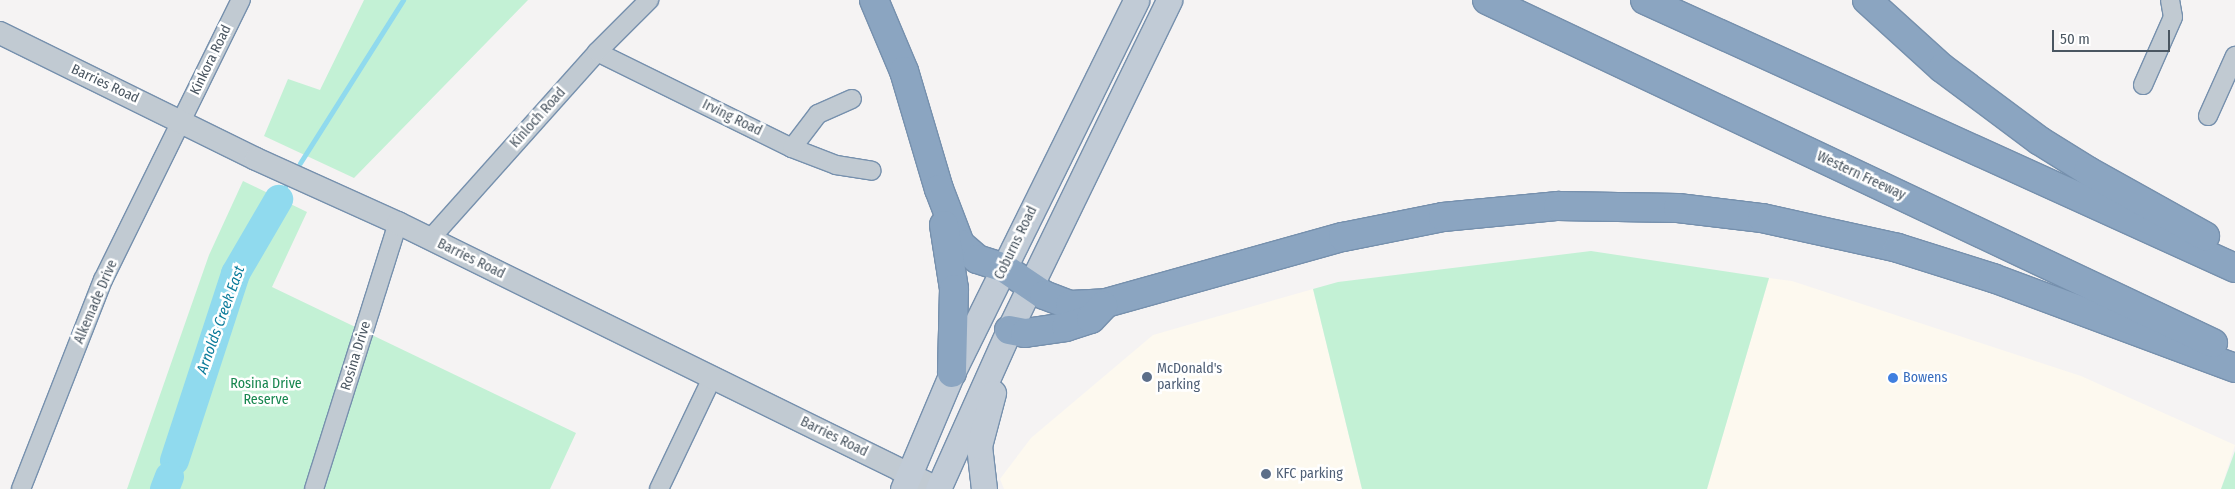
<!DOCTYPE html>
<html>
<head>
<meta charset="utf-8">
<style>
	body { margin:0 }
	#map { position:relative; width:2235px; height:489px; overflow:hidden; background:#f5f3f3; font-family:"Fira Sans Condensed",sans-serif }
	div>[style] { position:absolute }
	[style*='--x'] { left:calc(var(--x)*1px); top:calc(var(--y)*1px); width:calc(var(--w)*1px); rotate:calc(var(--a)*1deg) }
	.commercial>* { inset:0; background:#fdf9ef }
	.green>* { inset:0; background:#c3f1d5 }
	.stream>* { height:5px; margin:-2.5px; padding:0 2.5px; transform-origin:2.5px; border-radius:2.5px; background:#90daee }
	.river>* { height:29px; margin:-14.5px; padding:0 14.5px; transform-origin:14.5px; border-radius:14.5px; background:#90daee }
	.roads { filter:drop-shadow(1px 0 #7690ad) drop-shadow(-1px 0 #7690ad) drop-shadow(0 1px #7690ad) drop-shadow(0 -1px #7690ad) }
	.minor>* { height:18px; margin:-9px; padding:0 9px; transform-origin:9px; border-radius:9px; background:#c1cad2 }
	.tertiary>* { height:22px; margin:-11px; padding:0 11px; transform-origin:11px; border-radius:11px; background:#c1cad2 }
	.secondary>* { height:25px; margin:-12.5px; padding:0 12.5px; transform-origin:12.5px; border-radius:12.5px; background:#c1cbd6 }
	.motorway>* { height:28px; margin:-14px; padding:0 14px; transform-origin:14px; border-radius:14px; background:#8ba5c1 }
	.dots>* { width:14px; height:14px; translate:-50% -50%; box-sizing:border-box; border:2px solid #fff; border-radius:50% }
	span { translate:-50% -50%; white-space:nowrap; text-align:center; line-height:1.15; -webkit-text-stroke:5px #fff; paint-order:stroke }
	.street-label { font-size:14px; color:#4a5661 }
	.service-label { font-size:14px; color:#4e5e75 }
	.left { translate:0 -50%; text-align:left }
	.shop-label { font-size:14px; color:#366cbe }
	.park-label { font-size:14px; color:#17864f }
	.water-label { font-size:15px; color:#0c7c9b; font-style:italic }
	.scale { position:absolute; left:2052px; top:30px; width:118px; height:22px; box-sizing:border-box; border:2px solid #4a5661; border-top:0; padding-left:6px; font-size:15px; line-height:18px; white-space:nowrap; color:#4a5661; -webkit-text-stroke:4px #fff; paint-order:stroke }
</style>
</head>
<body>
<div id="map">
	<div class="commercial">
		<div style="clip-path:polygon(1769px 278px,1792px 281px,2081px 376px,2235px 445px,2221px 489px,1707px 489px)"></div>
		<div style="clip-path:polygon(1313px 289px,1362px 489px,1004px 489px,1000px 479px,1031px 438px,1153px 335px)"></div>
	</div>
	<div class="green">
		<div style="clip-path:polygon(364px 0,528px 0,354px 178px,264px 136px,288px 79px,320px 90px)"></div>
		<div style="clip-path:polygon(243px 181px,307px 212px,272px 287px,576px 433px,550px 489px,127px 489px,209px 255px)"></div>
		<div style="clip-path:polygon(1591px 251px,1769px 278px,1707px 489px,1362px 489px,1313px 289px,1338px 282px)"></div>
		<div style="clip-path:polygon(2235px 451px,2235px 489px,2221px 489px)"></div>
	</div>
	<div class="stream">
		<div style="--x:300;--y:163;--w:193;--a:-57.7"></div>
		<div style="--x:278;--y:199;--w:14;--a:-60"></div>
	</div>
	<div class="river">
		<div style="--x:174;--y:460;--w:197;--a:-71.9"></div>
		<div style="--x:235;--y:273;--w:86;--a:-59.8"></div>
		<div style="--x:164;--y:489;--w:14;--a:-69"></div>
	</div>
	<div class="roads">
		<div class="minor">
			<div style="--x:597;--y:52;--w:217;--a:26.2"></div>
			<div style="--x:792;--y:148;--w:47;--a:21.1"></div>
			<div style="--x:836;--y:165;--w:36;--a:9"></div>
			<div style="--x:2143;--y:85;--w:74;--a:-66.2"></div>
			<div style="--x:2173;--y:17;--w:17;--a:-100"></div>
			<div style="--x:2208;--y:116;--w:66;--a:-65.8"></div>
			<div style="--x:792;--y:148;--w:43;--a:-52.6"></div>
			<div style="--x:818;--y:114;--w:37;--a:-24"></div>
			<div style="--x:430;--y:239;--w:251;--a:-48.2"></div>
			<div style="--x:597;--y:52;--w:74;--a:-45"></div>
			<div style="--x:21;--y:489;--w:225;--a:-68.6"></div>
			<div style="--x:103;--y:280;--w:312;--a:-63.8"></div>
			<div style="--x:314;--y:489;--w:279;--a:-72.5"></div>
			<div style="--x:659;--y:489;--w:125;--a:-64.5"></div>
		</div>
		<div class="tertiary">
			<div style="--x:0;--y:33;--w:285;--a:26.2"></div>
			<div style="--x:256;--y:159;--w:156;--a:24.3"></div>
			<div style="--x:398;--y:223;--w:603;--a:26.18"></div>
		</div>
		<div class="secondary">
			<div style="--x:903;--y:489;--w:126;--a:-67.1"></div>
			<div style="--x:952;--y:373;--w:416;--a:-63.7"></div>
			<div style="--x:938;--y:489;--w:174;--a:-65.9"></div>
			<div style="--x:1009;--y:330;--w:367;--a:-64.1"></div>
			<div style="--x:984;--y:489;--w:43;--a:-96.6"></div>
			<div style="--x:979;--y:446;--w:55;--a:-75.2"></div>
		</div>
		<div class="motorway">
			<div style="--x:874;--y:0;--w:77;--a:67.1"></div>
			<div style="--x:904;--y:71;--w:123;--a:73.5"></div>
			<div style="--x:939;--y:189;--w:59;--a:69.1"></div>
			<div style="--x:960;--y:244;--w:23;--a:41"></div>
			<div style="--x:977;--y:259;--w:28;--a:18"></div>
			<div style="--x:1004;--y:268;--w:48;--a:34"></div>
			<div style="--x:1044;--y:295;--w:28;--a:21"></div>
			<div style="--x:1070;--y:305;--w:36;--a:-3"></div>
			<div style="--x:1106;--y:303;--w:246;--a:-15.6"></div>
			<div style="--x:1343;--y:237;--w:102;--a:-11.3"></div>
			<div style="--x:1443;--y:217;--w:116;--a:-5.5"></div>
			<div style="--x:1558;--y:206;--w:120;--a:1"></div>
			<div style="--x:1678;--y:208;--w:85;--a:6.8"></div>
			<div style="--x:1762;--y:218;--w:139;--a:12.4"></div>
			<div style="--x:1898;--y:248;--w:100;--a:17.5"></div>
			<div style="--x:1993;--y:278;--w:258;--a:20.4"></div>
			<div style="--x:1487;--y:0;--w:803;--a:25.29"></div>
			<div style="--x:1645;--y:0;--w:648;--a:24.43"></div>
			<div style="--x:1867;--y:0;--w:101;--a:42.2"></div>
			<div style="--x:1942;--y:68;--w:122;--a:36.7"></div>
			<div style="--x:2040;--y:141;--w:57;--a:32"></div>
			<div style="--x:2088;--y:171;--w:134;--a:29.1"></div>
			<div style="--x:944;--y:225;--w:65;--a:81.1"></div>
			<div style="--x:954;--y:289;--w:84;--a:91.4"></div>
			<div style="--x:1009;--y:330;--w:16;--a:11"></div>
			<div style="--x:1025;--y:333;--w:41;--a:-8.3"></div>
			<div style="--x:1066;--y:327;--w:26;--a:-18"></div>
			<div style="--x:1091;--y:319;--w:18;--a:-47"></div>
		</div>
	</div>
	<div class="dots">
		<div style="left:1147px;top:377px;background:#5c6f8a"></div>
		<div style="left:1893px;top:378px;background:#3f7fe0"></div>
		<div style="left:1266px;top:474px;background:#5c6f8a"></div>
	</div>
	<div class="street-label">
		<span style="left:211px;top:60px;rotate:-64deg">Kinkora Road</span>
		<span style="left:105px;top:84px;rotate:25deg">Barries Road</span>
		<span style="left:538px;top:118px;rotate:-48deg">Kinloch Road</span>
		<span style="left:732px;top:118px;rotate:26deg">Irving Road</span>
		<span style="left:1861px;top:176px;rotate:25deg">Western Freeway</span>
		<span style="left:1016px;top:243px;rotate:-64deg">Coburns Road</span>
		<span style="left:471px;top:259px;rotate:26deg">Barries Road</span>
		<span style="left:96px;top:302px;rotate:-67deg">Alkemade Drive</span>
		<span style="left:356px;top:356px;rotate:-73deg">Rosina Drive</span>
		<span style="left:834px;top:437px;rotate:26deg">Barries Road</span>
	</div>
	<div class="service-label">
		<span class="left" style="left:1157px;top:377px">McDonald's<br>parking</span>
		<span class="left" style="left:1276px;top:474px">KFC parking</span>
	</div>
	<div class="shop-label">
		<span class="left" style="left:1903px;top:378px">Bowens</span>
	</div>
	<div class="park-label">
		<span style="left:266px;top:392px">Rosina Drive<br>Reserve</span>
	</div>
	<div class="water-label">
		<span style="left:221px;top:320px;rotate:-70deg">Arnolds Creek East</span>
	</div>
	<div class="scale">50 m</div>
</div>
</body>
</html>
